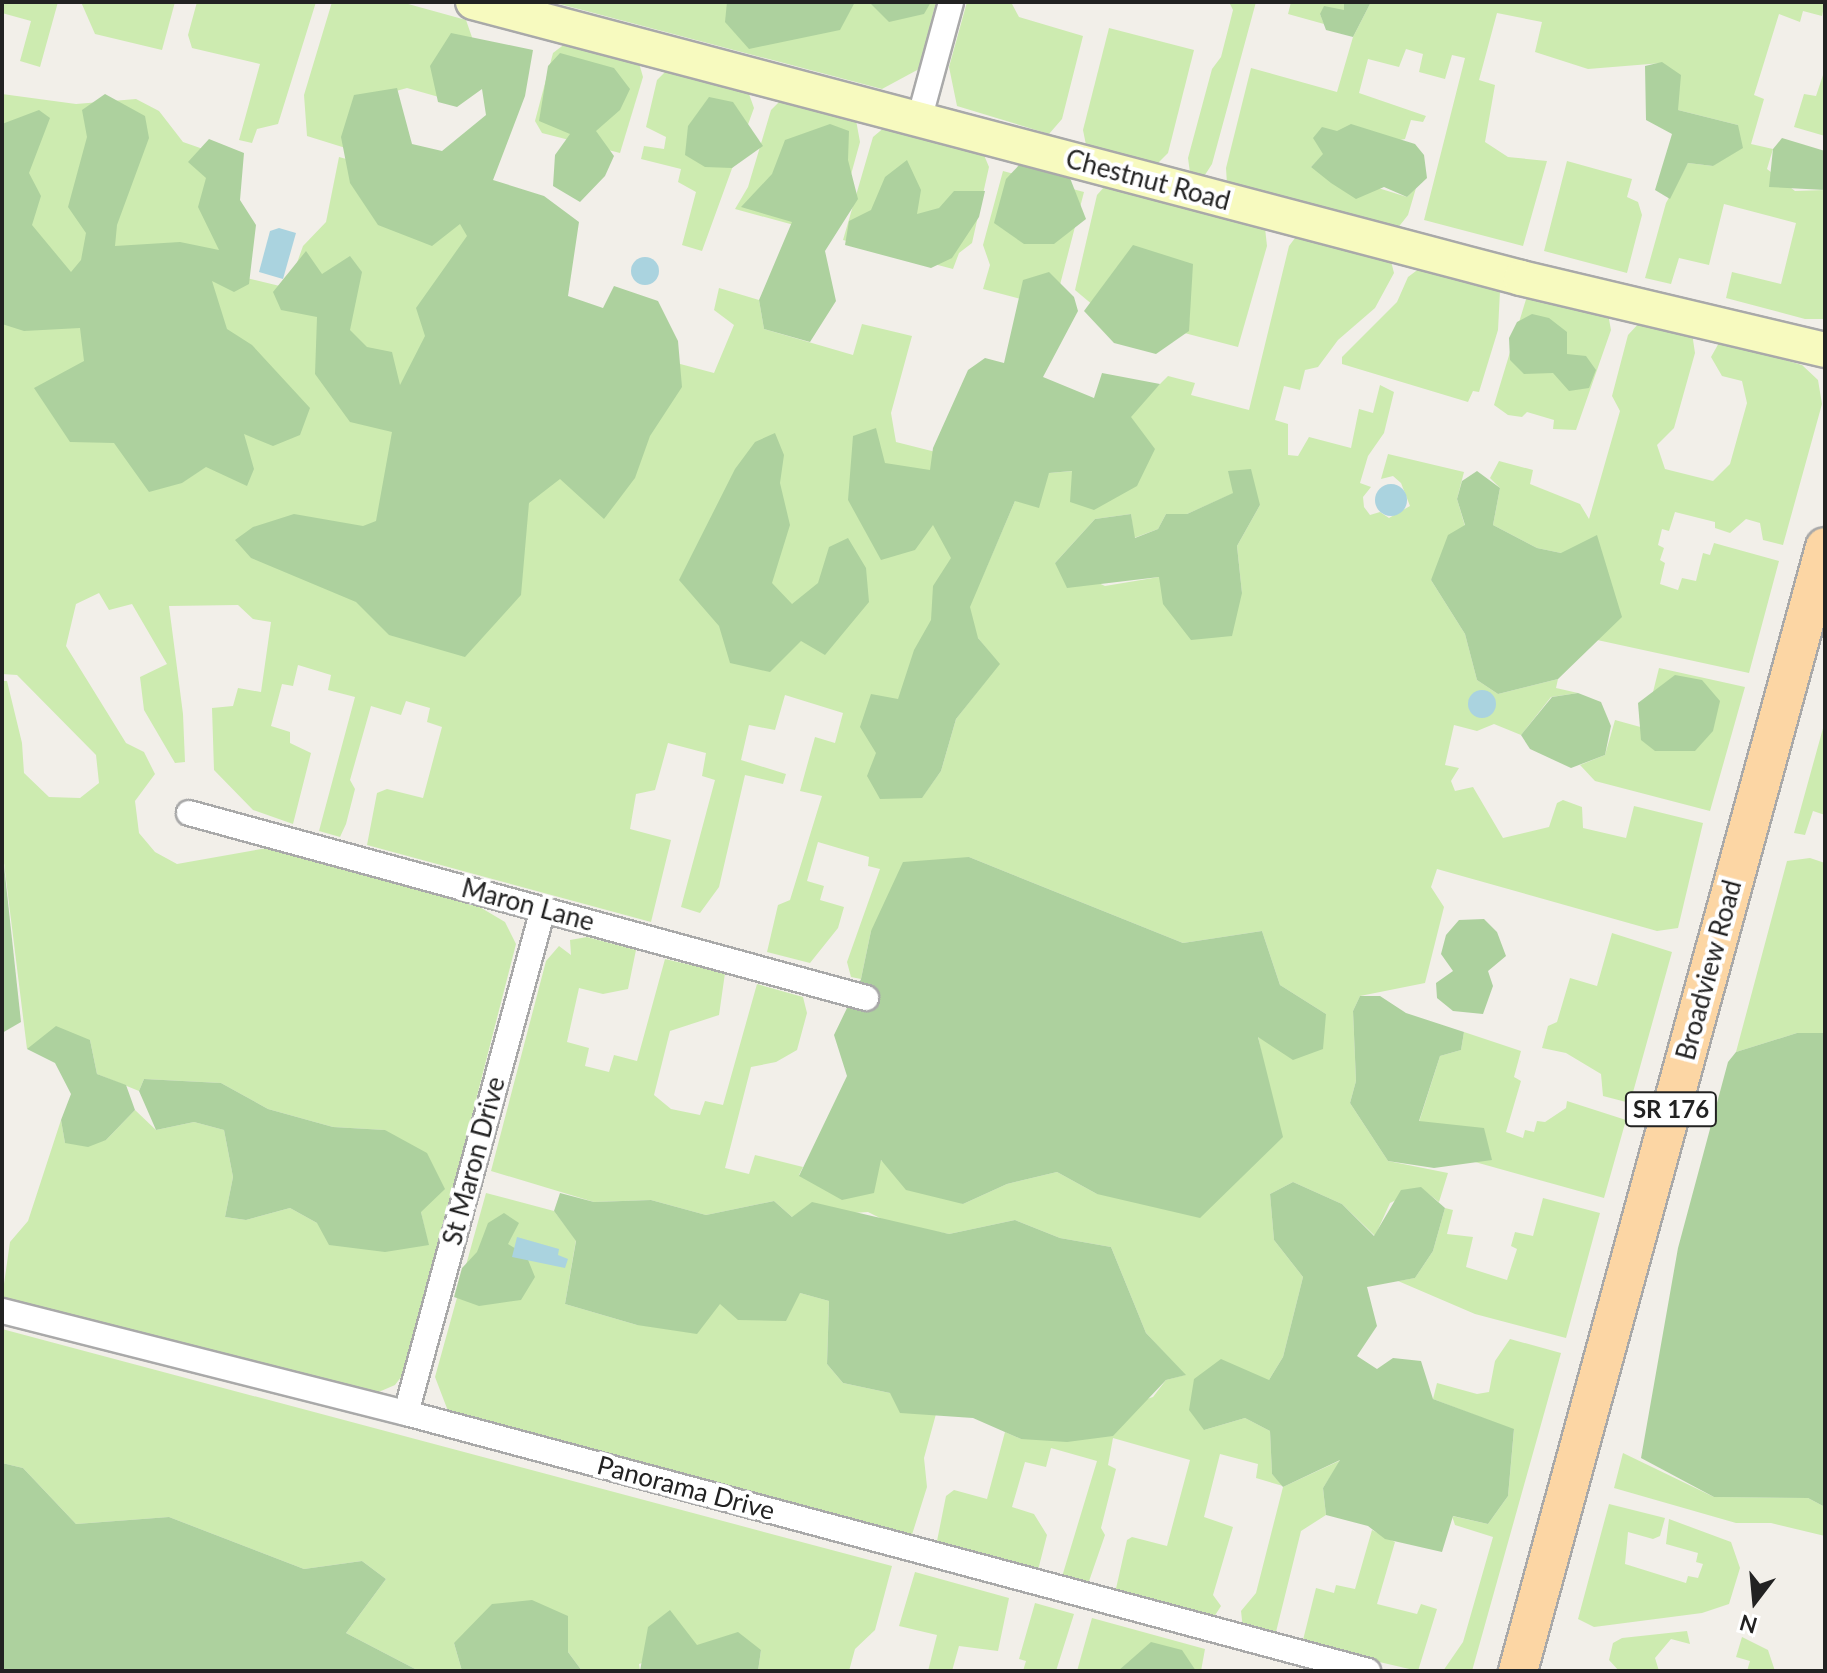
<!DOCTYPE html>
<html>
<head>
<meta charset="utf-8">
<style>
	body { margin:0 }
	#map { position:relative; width:1827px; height:1673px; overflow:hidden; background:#f2efe9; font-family:Lato,sans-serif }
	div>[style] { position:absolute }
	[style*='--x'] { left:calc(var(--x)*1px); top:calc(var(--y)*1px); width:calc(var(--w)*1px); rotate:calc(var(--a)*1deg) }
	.grass>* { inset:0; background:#cdebb0 }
	.forest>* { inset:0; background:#add19e }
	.water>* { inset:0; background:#aad3df }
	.round { border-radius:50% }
	.roads { filter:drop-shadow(2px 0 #a9a9a9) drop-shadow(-2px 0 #a9a9a9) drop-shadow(0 2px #a9a9a9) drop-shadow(0 -2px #a9a9a9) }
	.street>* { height:24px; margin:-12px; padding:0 12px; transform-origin:12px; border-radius:12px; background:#fff }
	.secondary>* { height:34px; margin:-17px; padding:0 17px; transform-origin:17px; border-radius:17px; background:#f7fabf }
	.primary>* { height:38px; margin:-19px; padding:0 19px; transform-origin:19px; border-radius:19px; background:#fcd6a4 }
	span { translate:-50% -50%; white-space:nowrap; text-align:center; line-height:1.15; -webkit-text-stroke:8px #fff; paint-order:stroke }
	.shield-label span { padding:2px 6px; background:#fff; border:2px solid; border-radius:6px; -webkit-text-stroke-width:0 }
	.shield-label { font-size:24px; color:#222; font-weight:700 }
	.street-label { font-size:26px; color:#222 }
	.frame { position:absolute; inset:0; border:4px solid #222; pointer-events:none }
	.north { position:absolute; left:1715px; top:1561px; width:80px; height:80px; -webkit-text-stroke:6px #fff; paint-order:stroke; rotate:196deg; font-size:22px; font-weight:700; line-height:32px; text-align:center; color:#222 }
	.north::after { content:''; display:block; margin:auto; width:28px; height:36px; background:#222; clip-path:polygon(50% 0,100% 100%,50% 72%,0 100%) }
</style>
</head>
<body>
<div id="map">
	<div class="grass">
		<div style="clip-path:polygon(2px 2px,58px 2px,40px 67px,20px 61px,31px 21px,2px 13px)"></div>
		<div style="clip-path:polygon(81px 2px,175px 2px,162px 50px,95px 34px)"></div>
		<div style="clip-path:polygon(197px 2px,316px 2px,278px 124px,257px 129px,252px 143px,239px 140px,260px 64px,192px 48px,188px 35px)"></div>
		<div style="clip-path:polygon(332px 2px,401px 2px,466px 20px,474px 43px,453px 101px,407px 88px,367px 99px,352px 150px,307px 136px,304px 95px)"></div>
		<div style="clip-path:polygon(552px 2px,936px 2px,919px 69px,882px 89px)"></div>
		<div style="clip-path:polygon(967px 2px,1011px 2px,1019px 17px,1083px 36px,1062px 119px,1049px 134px,957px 106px,949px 67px)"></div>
		<div style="clip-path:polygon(1229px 2px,1256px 2px,1212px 164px,1203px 178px,1190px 173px,1188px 158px,1212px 69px,1221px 57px,1233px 10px)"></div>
		<div style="clip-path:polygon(1291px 2px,1344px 2px,1345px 10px,1320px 14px,1324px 24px,1288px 14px)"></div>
		<div style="clip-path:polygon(1371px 2px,1825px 2px,1822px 16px,1803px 11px,1800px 22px,1779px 14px,1754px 95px,1764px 99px,1751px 144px,1773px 149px,1767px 169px,1795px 191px,1825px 190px,1825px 319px,1805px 319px,1726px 298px,1732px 272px,1781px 284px,1796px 223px,1724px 204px,1709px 265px,1679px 258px,1671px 284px,1645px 278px,1666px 203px,1688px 163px,1713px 166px,1738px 125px,1678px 110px,1662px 63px,1588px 69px,1535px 52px,1542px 22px,1497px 13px,1479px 80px,1495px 85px,1485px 142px,1508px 157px,1547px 161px,1523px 246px,1424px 220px,1465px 58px,1452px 55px,1445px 79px,1419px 72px,1423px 54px,1406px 49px,1399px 67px,1368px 59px,1359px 93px,1426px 116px,1423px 122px,1411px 120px,1405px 139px,1324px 154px,1311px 167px,1407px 197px,1416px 188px,1408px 215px,1397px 229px,1227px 184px,1226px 168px,1251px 68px,1337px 92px,1353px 37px)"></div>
		<div style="clip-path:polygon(1109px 28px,1194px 50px,1168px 153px,1156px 165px,1086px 145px,1083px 130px)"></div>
		<div style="clip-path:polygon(566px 43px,639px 63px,643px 77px,620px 153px,542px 133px,535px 121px,553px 53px)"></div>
		<div style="clip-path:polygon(1825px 69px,1825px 136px,1794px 127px,1804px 94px,1816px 96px)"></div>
		<div style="clip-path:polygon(666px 71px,749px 94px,754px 108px,702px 251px,682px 245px,696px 192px,678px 182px,681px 169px,641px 159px,644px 146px,664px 149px,666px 137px,646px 127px,657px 80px)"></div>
		<div style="clip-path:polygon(evenodd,2px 94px,76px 104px,136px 99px,159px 111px,183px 142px,226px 157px,242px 277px,288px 288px,303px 246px,326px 222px,339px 157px,481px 195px,516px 501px,654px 357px,714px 373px,734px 325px,714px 310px,719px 288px,759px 300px,764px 329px,853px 355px,862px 324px,912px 336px,891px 413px,896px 442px,1011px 471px,981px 580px,1015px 501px,1049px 473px,1073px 471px,1168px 376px,1195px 383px,1191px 395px,1249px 410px,1289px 246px,1298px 234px,1391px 261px,1394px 273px,1375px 308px,1338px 340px,1318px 367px,1305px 370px,1300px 390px,1284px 386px,1275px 420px,1288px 424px,1288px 455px,1298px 456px,1309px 437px,1351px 448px,1359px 409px,1373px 413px,1380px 385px,1394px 392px,1384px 433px,1368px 456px,1360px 483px,1371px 487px,1363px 497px,1364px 507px,1370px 515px,1380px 512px,1389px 518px,1410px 506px,1401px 483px,1393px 476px,1381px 479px,1388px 454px,1464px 472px,1457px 499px,1465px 526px,1431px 580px,1465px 634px,1477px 680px,1498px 694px,1558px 679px,1556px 688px,1578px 693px,1551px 697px,1521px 735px,1494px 724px,1477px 731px,1454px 725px,1445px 765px,1459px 768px,1451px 781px,1455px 791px,1473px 787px,1503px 838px,1549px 827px,1557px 803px,1563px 800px,1582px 807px,1583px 828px,1626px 838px,1634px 806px,1703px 823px,1678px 928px,1657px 931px,1437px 869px,1431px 887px,1444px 907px,1425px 983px,1360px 996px,1353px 1011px,1356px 1081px,1350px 1103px,1388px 1161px,1448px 1173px,1439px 1202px,1421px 1188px,1390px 1203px,1375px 1236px,1342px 1204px,1293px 1182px,1270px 1194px,1274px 1240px,1303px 1277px,1283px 1357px,1269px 1380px,1204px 1430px,1245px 1418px,1270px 1431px,1272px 1474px,1283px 1486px,1256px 1478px,1258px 1464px,1220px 1454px,1204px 1517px,1233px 1527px,1213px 1595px,1221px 1606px,1212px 1620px,1115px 1593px,1127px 1540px,1132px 1537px,1167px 1546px,1190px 1460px,1113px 1438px,1108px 1465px,1116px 1469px,1101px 1528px,1105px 1535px,1087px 1587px,1061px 1580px,1097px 1461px,1051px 1448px,1046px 1467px,1025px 1462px,1012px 1507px,1034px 1514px,1047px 1535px,1037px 1574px,936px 1546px,946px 1496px,954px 1490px,987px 1499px,1005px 1432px,1021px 1439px,1153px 1397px,1166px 1380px,1185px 1375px,1146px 1333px,1111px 1247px,1060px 1238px,1015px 1220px,949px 1234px,890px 1223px,868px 1212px,792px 1217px,774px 1201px,706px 1215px,651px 1200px,594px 1202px,491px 1171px,546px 961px,559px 946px,571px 955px,570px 940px,587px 937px,636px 950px,628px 989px,603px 994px,579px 988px,567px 1042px,589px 1048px,585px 1066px,609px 1072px,614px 1055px,637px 1061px,665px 959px,725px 973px,719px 1015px,670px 1031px,654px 1095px,671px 1109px,700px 1115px,705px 1101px,723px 1105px,757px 984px,803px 997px,807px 1013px,797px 1050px,776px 1062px,751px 1067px,725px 1168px,749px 1174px,755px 1155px,803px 1167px,799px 1175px,880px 1160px,963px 1204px,1007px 1184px,1057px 1172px,1097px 1194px,1264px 1066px,1258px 1036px,1326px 1014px,1280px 985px,1262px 931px,1183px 943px,969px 857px,871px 931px,861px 979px,851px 977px,847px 962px,880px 869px,868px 866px,869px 857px,818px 842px,807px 881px,824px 886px,820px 900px,844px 907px,838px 928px,810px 963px,767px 952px,778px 905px,790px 900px,822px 796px,800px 791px,815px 737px,835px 743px,843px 713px,785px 695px,775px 730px,749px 725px,741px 760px,786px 774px,783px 784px,745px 775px,719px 887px,700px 913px,681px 907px,715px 780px,702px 776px,706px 753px,668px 743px,655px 790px,636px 794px,630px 829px,671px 840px,651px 922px,367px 845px,377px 793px,387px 789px,423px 798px,442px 727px,427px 722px,430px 708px,406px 701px,401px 715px,371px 706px,350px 780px,355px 789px,346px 824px,340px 837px,319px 831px,355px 697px,328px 690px,331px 675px,298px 665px,293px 686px,282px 684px,271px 726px,290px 732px,290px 743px,311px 753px,293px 824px,253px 810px,214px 770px,212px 708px,233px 706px,238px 688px,261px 692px,271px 622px,253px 619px,238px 605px,169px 606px,183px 714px,185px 762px,175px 763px,144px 710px,140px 677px,167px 664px,132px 604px,109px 610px,99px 593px,76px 604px,66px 646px,126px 743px,144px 752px,155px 774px,135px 801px,139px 833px,155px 852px,177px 864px,267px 848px,478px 906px,505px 922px,516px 944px,407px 1369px,395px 1385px,374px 1394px,2px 1298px,10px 1242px,28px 1221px,61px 1120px,65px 1143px,106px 1140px,135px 1110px,156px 1130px,194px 1122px,224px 1130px,233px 1177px,225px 1217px,246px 1220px,290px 1208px,317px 1223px,428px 1244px,421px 1212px,385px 1130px,333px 1127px,268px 1109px,221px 1083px,144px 1079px,139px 1091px,97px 1074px,90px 1040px,41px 1043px,27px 1049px,2px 847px,2px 681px,7px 681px,22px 743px,24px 773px,49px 797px,80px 798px,99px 783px,96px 755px,17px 675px,2px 674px,2px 94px,1234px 493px,1260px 505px,1237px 546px,1242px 593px,1159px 577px,1105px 586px,1055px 563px,1095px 519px,1131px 514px,1134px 538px,1158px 529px,1166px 514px,1187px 514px,1234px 493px,2px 94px,978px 638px,999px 664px,956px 719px,941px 771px,923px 796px,978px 638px)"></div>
		<div style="clip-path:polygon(781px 100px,856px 120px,860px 142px,834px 236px,735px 209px,748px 187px,771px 110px)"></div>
		<div style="clip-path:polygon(886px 126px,984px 155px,989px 167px,972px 243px,959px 253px,953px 269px,843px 240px,873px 137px)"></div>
		<div style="clip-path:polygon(1567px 161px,1632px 179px,1627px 197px,1638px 202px,1642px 215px,1627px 273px,1544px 251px)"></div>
		<div style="clip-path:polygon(1003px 171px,1084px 192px,1054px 308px,983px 289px,990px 265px,983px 245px)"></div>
		<div style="clip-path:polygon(1105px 186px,1265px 228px,1267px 246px,1238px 347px,1100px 311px,1075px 290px,1097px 195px)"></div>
		<div style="clip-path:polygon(1420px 268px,1500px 291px,1498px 330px,1479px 392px,1473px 391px,1468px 402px,1342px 364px,1342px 357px,1397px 302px,1408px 277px)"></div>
		<div style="clip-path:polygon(1527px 296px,1608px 314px,1611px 330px,1576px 430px,1553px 429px,1554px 420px,1527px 412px,1522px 417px,1508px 415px,1494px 405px)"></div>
		<div style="clip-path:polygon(1640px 322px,1692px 333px,1695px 353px,1674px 428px,1657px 445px,1665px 469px,1713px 481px,1730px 464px,1747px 403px,1742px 381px,1722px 376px,1711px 357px,1720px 341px,1802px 365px,1818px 380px,1822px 404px,1783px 545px,1763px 540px,1760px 523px,1746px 519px,1730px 533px,1715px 528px,1715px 522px,1675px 512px,1669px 531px,1662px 529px,1658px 545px,1664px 548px,1660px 560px,1665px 563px,1660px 584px,1678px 590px,1682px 578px,1696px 581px,1703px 553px,1710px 555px,1714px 543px,1779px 561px,1749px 673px,1588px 638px,1561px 553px,1537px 548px,1493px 525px,1500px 488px,1490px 478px,1499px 461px,1533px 470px,1530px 484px,1580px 504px,1589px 519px,1620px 411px,1612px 396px,1628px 335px)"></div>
		<div style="clip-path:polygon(1659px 668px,1745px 687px,1710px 811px,1595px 781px,1580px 765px,1605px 755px,1615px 720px,1644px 728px)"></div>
		<div style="clip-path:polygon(1825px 721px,1825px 815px,1813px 811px,1805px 835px,1794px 833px)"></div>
		<div style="clip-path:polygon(1810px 858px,1825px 863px,1825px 1033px,1797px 1033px,1736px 1052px,1787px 861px)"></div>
		<div style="clip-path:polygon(1612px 933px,1672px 952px,1630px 1103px,1603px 1096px,1601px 1074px,1566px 1053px,1542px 1048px,1548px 1026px,1557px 1022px,1570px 978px,1597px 986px)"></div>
		<div style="clip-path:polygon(1464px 1032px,1521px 1051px,1514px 1077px,1521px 1081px,1506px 1132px,1523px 1138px,1525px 1130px,1534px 1132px,1537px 1121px,1545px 1122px,1566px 1108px,1567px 1101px,1626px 1120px,1604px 1198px,1475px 1162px,1442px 1125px,1419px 1122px,1440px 1056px,1461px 1050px)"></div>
		<div style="clip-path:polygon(486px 1193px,554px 1211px,576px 1240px,565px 1304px,637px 1325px,720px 1303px,800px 1293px,829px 1301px,827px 1364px,843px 1383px,890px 1393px,936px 1414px,924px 1458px,927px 1487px,910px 1541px,467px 1422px,448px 1411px,435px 1377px)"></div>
		<div style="clip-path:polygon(1543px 1198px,1600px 1213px,1566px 1338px,1475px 1314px,1398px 1281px,1415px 1278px,1433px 1251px,1445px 1208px,1453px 1210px,1447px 1234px,1473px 1237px,1466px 1267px,1507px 1280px,1517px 1249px,1511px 1246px,1515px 1232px,1533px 1236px)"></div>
		<div style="clip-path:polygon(2px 1329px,892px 1566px,875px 1630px,855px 1649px,849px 1671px,758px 1671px,761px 1650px,717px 1640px,639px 1664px,640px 1671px,582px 1671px,568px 1652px,568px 1616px,454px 1643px,462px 1671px,419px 1671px,346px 1633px,386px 1579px,362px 1561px,304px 1569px,169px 1517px,76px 1524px,23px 1468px,2px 1463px)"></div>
		<div style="clip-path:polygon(1510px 1339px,1561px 1353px,1472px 1671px,1443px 1671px,1463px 1642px,1493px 1537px,1455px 1525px,1452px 1516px,1488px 1524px,1508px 1496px,1514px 1430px,1433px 1399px,1437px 1383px,1477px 1394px,1489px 1392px,1495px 1361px)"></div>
		<div style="clip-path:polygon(1623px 1453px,1714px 1497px,1808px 1498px,1825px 1507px,1825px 1536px,1771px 1523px,1736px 1523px,1614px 1488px)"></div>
		<div style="clip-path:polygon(1341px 1460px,1323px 1488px,1326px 1515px,1301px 1531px,1275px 1636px,1243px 1629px,1241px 1611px,1256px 1593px,1283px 1487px)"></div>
		<div style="clip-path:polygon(1609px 1504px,1665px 1518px,1660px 1536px,1653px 1539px,1628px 1532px,1625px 1564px,1686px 1583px,1688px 1576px,1698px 1578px,1703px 1564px,1696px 1562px,1698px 1553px,1666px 1544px,1669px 1519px,1731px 1542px,1740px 1568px,1729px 1604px,1702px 1613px,1594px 1627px,1578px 1619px)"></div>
		<div style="clip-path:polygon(1372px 1530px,1395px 1542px,1377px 1604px,1417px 1614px,1421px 1604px,1437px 1609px,1418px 1671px,1302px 1644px,1316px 1588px,1334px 1593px,1336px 1585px,1355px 1589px)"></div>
		<div style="clip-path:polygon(915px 1572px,1009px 1598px,998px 1651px,959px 1646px,952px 1671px,928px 1671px,937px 1635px,899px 1626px)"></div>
		<div style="clip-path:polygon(1035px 1603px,1074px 1614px,1056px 1671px,1023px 1671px,1026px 1661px,1019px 1659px)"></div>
		<div style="clip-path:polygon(1092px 1618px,1205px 1649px,1201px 1671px,1077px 1671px)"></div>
		<div style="clip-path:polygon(1687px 1631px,1690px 1644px,1671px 1639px,1655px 1658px,1659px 1671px,1619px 1671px,1609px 1660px,1613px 1643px,1622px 1638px)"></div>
		<div style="clip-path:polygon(1742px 1637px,1768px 1650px,1775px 1671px,1747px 1671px,1750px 1661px,1736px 1657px)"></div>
	</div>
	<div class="forest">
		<div style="clip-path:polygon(727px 2px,855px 2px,840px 30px,749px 49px,725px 22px)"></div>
		<div style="clip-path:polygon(931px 2px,924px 14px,889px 22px,871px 4px)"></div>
		<div style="clip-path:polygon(1344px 2px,1371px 2px,1353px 37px,1326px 30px,1320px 14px,1324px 6px,1344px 10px)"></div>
		<div style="clip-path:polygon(451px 33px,533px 50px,525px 96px,493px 180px,544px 196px,579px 222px,568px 296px,603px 308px,614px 286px,658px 301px,678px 341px,682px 387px,650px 436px,635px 478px,604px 519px,560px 479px,529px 503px,521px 595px,465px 657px,389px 635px,356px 602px,251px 558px,235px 540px,253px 527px,294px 514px,363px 526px,376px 521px,392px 432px,350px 422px,315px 374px,317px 317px,281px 310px,273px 292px,306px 251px,322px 274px,350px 256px,362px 272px,350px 330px,367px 347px,392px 352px,400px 385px,425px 336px,416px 308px,467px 236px,460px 224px,432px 246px,378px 225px,350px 183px,341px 137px,354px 95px,397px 88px,412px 144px,442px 151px,486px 115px,482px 89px,457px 107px,438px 102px,430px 66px)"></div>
		<div style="clip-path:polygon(560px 53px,614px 68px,630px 89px,620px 110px,596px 131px,614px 156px,605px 176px,580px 202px,553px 186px,555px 155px,570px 134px,539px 121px,548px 66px)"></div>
		<div style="clip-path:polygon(1662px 62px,1681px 75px,1678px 110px,1738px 125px,1743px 148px,1713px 166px,1688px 163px,1670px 199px,1655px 190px,1672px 134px,1646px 120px,1645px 66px)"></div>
		<div style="clip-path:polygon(105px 94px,145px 116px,149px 138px,117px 225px,115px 246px,180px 242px,219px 250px,198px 207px,206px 178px,188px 162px,209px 139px,244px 153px,240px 200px,256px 225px,249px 284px,234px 292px,212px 281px,227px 329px,252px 345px,310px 408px,300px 435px,273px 446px,244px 434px,254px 469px,247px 486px,206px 467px,182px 483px,149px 492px,114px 443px,70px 442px,34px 388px,84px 361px,80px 328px,24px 331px,2px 324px,2px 124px,39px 110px,50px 118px,29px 173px,41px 196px,32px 225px,71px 272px,81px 260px,86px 233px,68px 207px,87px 137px,82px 110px)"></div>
		<div style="clip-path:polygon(709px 97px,733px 102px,763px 146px,732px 168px,705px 167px,685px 155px,688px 126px)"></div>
		<div style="clip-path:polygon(830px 124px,849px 131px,848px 160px,858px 199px,825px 251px,836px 301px,810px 342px,764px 329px,759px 300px,792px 222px,741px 207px,772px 174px,785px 140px)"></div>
		<div style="clip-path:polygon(1351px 124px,1415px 144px,1424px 155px,1427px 178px,1407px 197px,1384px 187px,1356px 199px,1331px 183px,1311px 167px,1323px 154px,1313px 138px,1322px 127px,1337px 131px)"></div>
		<div style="clip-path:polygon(1782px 138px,1825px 151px,1825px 190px,1769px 187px,1773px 149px)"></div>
		<div style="clip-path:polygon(907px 160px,921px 190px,917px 214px,939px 208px,954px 191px,985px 191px,979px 217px,952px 258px,931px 268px,845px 245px,849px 221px,871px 210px,885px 177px)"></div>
		<div style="clip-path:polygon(1021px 163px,1070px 178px,1086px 219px,1054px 244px,1024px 244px,994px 223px,1006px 179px)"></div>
		<div style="clip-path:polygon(1133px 245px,1193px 264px,1189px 331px,1156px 354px,1114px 343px,1084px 311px)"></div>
		<div style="clip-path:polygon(1049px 272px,1074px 297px,1078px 311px,1043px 377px,1094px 398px,1102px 373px,1160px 384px,1131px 417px,1155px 449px,1137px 486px,1094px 510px,1070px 502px,1072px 471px,1049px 473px,1039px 508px,1015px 501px,970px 607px,978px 638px,1000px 664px,956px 719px,941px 771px,922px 798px,880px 799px,867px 776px,876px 753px,860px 727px,871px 694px,898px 699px,914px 650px,931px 620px,933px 586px,951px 558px,933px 525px,915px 550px,881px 560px,848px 500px,853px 436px,876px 428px,885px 463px,930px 470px,933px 448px,968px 370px,985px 358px,1004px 363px,1023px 280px)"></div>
		<div style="clip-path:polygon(1532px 314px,1549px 318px,1567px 332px,1567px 354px,1586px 356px,1596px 370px,1589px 388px,1569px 391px,1553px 373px,1524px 374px,1510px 360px,1509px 338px,1517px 322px)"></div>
		<div style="clip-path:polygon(775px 433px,784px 455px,780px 483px,790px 525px,772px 583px,792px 604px,818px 583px,829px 547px,848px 538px,866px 568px,869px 602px,825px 655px,801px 641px,770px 672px,730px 663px,719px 626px,679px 580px,735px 469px,755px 442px)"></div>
		<div style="clip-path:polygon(1251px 469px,1260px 505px,1237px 546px,1242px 593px,1232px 636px,1191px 640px,1163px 604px,1159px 577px,1067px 588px,1055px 563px,1095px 519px,1131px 514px,1135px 538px,1158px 529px,1166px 514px,1187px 514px,1233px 493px,1228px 471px)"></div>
		<div style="clip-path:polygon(1477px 471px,1500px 488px,1493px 525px,1537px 548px,1561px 553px,1597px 535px,1622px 617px,1558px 679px,1498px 694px,1477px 680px,1465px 634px,1431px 580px,1448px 535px,1465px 525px,1457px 499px,1462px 481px)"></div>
		<div style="clip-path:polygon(1675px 675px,1702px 680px,1720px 701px,1713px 731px,1695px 751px,1655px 751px,1641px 740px,1638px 703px)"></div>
		<div style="clip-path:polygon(1578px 693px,1601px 702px,1611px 726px,1605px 755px,1571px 768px,1530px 749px,1521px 735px,1552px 697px)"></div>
		<div style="clip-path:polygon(2px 847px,21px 1022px,2px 1033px)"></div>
		<div style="clip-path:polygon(969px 857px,1183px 943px,1262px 931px,1280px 985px,1326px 1014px,1323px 1049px,1293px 1060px,1258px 1037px,1283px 1137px,1200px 1218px,1097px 1194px,1057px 1172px,1007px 1184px,963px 1204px,906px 1190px,881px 1160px,874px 1193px,842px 1200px,799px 1176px,847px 1076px,834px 1035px,861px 979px,871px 931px,903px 862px)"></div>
		<div style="clip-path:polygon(1484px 919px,1497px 932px,1506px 956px,1488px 971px,1493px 986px,1483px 1014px,1453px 1011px,1437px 998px,1436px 983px,1453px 971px,1441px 954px,1446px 935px,1459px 920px)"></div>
		<div style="clip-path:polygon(1360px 996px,1380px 996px,1406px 1013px,1464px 1032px,1461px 1050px,1440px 1056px,1419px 1121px,1484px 1128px,1492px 1160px,1434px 1168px,1388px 1161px,1350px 1103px,1356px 1081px,1353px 1011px)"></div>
		<div style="clip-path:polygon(56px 1026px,90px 1040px,97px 1074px,126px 1085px,135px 1110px,106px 1140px,88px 1147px,65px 1143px,61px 1120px,71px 1094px,55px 1063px,27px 1049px)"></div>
		<div style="clip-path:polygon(1797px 1033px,1825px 1033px,1825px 1507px,1808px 1498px,1714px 1497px,1641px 1458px,1678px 1248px,1728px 1062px,1736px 1052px)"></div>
		<div style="clip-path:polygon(144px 1079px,221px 1083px,268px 1109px,333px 1127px,385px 1130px,427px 1153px,445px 1189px,421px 1212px,429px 1245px,385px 1252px,329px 1245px,317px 1223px,290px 1208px,246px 1220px,225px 1217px,233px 1177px,224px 1130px,194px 1122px,156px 1130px,139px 1091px)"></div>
		<div style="clip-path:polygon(1293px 1182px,1342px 1204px,1374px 1236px,1401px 1190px,1421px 1187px,1445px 1208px,1433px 1251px,1415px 1278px,1367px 1287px,1377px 1326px,1357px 1356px,1377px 1369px,1393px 1358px,1421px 1361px,1433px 1399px,1514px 1429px,1508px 1496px,1488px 1524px,1453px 1516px,1442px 1552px,1385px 1539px,1368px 1526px,1326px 1515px,1323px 1488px,1340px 1460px,1283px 1487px,1272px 1474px,1270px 1431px,1245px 1418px,1204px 1430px,1189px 1410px,1194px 1379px,1221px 1359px,1269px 1380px,1283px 1357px,1303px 1277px,1274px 1240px,1270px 1194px)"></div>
		<div style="clip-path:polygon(560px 1193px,594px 1202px,651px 1200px,706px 1215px,774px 1201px,792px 1217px,812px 1202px,949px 1234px,1015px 1220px,1060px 1238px,1111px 1247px,1146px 1333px,1186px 1375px,1166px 1380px,1113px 1436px,1067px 1442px,1021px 1439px,973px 1418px,900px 1413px,890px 1393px,843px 1383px,827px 1364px,829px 1301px,800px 1293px,786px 1321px,738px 1320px,720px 1304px,697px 1334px,637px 1325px,565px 1304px,576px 1241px,554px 1211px)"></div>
		<div style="clip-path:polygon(504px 1213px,519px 1223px,508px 1244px,526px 1255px,535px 1277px,521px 1300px,479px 1306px,454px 1297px,462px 1268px,477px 1252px,488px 1223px)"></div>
		<div style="clip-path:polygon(2px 1463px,23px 1468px,76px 1524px,169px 1517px,304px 1569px,362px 1561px,386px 1579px,346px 1633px,419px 1671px,2px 1671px)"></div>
		<div style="clip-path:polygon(532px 1600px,568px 1616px,568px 1652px,582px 1671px,462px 1671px,454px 1643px,492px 1604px)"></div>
		<div style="clip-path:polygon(670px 1610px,697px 1645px,738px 1632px,761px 1650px,758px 1671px,640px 1671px,648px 1627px)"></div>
		<div style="clip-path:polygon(1151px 1642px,1182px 1650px,1196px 1671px,1118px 1671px)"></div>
	</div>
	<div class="water">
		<div style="clip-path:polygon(279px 228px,296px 233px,283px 279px,259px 272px,270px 231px)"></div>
		<div class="round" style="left:631px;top:257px;width:28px;height:28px"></div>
		<div class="round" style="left:1375px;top:484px;width:32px;height:32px"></div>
		<div class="round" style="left:1468px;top:690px;width:28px;height:28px"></div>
		<div style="clip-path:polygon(517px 1237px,559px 1249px,558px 1255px,568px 1259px,565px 1268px,512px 1257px)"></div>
	</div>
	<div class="roads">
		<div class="street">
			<div style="--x:919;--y:120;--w:122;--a:-74.8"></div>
			<div style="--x:189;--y:813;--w:702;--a:15.28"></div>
			<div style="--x:2;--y:1311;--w:417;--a:14.2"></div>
			<div style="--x:406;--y:1413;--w:996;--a:15.01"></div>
			<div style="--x:406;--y:1413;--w:522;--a:-74.79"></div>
		</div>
		<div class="secondary">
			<div style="--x:473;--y:2;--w:1084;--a:14.75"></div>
			<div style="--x:1521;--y:278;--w:312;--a:13.3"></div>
		</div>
		<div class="primary">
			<div style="--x:1518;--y:1671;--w:1165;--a:-74.72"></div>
		</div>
	</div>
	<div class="shield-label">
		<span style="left:1671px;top:1109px">SR 176</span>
	</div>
	<div class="street-label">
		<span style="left:1148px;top:180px;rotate:15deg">Chestnut Road</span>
		<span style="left:528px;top:905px;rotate:15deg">Maron Lane</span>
		<span style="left:1709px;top:970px;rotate:-75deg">Broadview Road</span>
		<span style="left:474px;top:1161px;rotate:-75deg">St Maron Drive</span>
		<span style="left:686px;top:1488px;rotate:15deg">Panorama Drive</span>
	</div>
	<div class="frame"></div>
	<div class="north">N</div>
</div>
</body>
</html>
